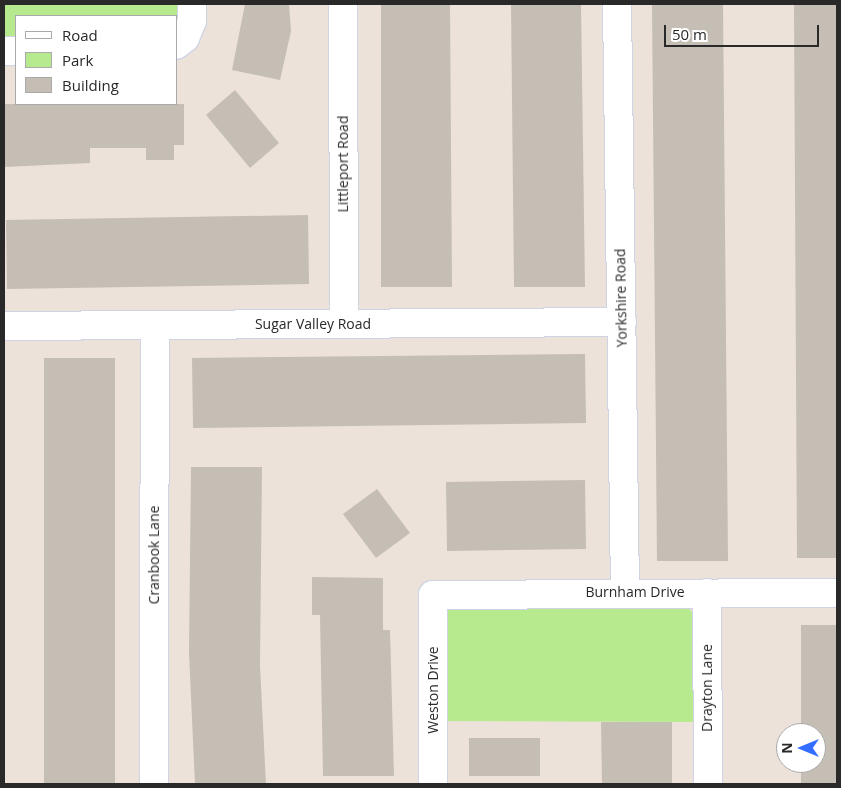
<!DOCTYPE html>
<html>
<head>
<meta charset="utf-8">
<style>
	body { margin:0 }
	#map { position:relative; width:841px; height:788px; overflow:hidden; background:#ede2d9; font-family:"Open Sans",sans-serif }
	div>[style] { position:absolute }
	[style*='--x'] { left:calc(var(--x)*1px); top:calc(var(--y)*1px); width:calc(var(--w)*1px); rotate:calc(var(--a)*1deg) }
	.green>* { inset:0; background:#b7ea8e }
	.building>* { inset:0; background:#c4beb5 }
	.roads { filter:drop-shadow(1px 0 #ced4e4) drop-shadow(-1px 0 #ced4e4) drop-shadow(0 1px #ced4e4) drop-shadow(0 -1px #ced4e4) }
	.minor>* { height:28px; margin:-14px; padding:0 14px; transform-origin:14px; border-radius:14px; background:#fff }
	span { translate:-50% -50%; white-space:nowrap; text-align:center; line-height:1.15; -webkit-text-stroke:4px #fff; paint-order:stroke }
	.street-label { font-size:14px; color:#292929 }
	.frame { position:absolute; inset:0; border:5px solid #292929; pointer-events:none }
	.legend { position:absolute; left:15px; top:15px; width:162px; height:90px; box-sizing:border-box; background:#fff; border:1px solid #a9a9a9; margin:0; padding:6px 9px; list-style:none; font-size:15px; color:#292929 }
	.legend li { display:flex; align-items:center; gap:10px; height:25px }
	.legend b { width:25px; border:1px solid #a9a9a9 }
	.north { position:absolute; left:776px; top:723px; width:50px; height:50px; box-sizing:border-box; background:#fff; border:1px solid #a9a9a9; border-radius:50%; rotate:270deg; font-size:14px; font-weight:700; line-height:20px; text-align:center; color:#292929 }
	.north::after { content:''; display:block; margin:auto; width:18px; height:22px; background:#346eff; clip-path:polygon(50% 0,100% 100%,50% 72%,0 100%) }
	.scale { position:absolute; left:664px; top:25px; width:155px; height:22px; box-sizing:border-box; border:2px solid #292929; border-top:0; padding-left:6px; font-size:15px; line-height:18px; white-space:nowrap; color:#292929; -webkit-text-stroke:4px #fff; paint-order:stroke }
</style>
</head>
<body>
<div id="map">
	<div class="green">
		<div style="clip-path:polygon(4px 4px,178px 4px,178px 19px,176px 26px,176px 16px,16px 16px,16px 40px,4px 40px)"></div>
		<div style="clip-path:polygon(685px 605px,697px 617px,694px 722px,445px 721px,444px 615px,449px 607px)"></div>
	</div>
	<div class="building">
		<div style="clip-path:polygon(245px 4px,289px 4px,291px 31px,280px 80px,232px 70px)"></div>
		<div style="clip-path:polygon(381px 4px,450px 4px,452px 287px,381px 287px)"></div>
		<div style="clip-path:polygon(511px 4px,581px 4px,585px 287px,514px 287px)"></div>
		<div style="clip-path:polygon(652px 4px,723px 4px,728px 561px,657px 561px)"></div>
		<div style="clip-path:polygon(794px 4px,837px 4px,837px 558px,797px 558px)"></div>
		<div style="clip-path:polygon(235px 90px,279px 143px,250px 168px,206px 115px)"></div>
		<div style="clip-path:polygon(4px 104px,184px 104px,184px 145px,174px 145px,174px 160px,146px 160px,146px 148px,90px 148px,90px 163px,4px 167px)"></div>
		<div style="clip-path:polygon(308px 215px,309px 284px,7px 289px,6px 220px)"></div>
		<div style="clip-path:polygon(585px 354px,586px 423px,193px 428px,192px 358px)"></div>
		<div style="clip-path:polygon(44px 358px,115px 358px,115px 784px,44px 784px)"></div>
		<div style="clip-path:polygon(191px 467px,262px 467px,260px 666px,266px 784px,195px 784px,189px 653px)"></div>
		<div style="clip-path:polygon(585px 480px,586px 549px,447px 551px,446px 482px)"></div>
		<div style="clip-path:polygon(377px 489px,410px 533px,376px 558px,343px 514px)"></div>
		<div style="clip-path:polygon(312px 577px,383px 578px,383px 630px,390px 630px,394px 776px,323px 776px,320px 615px,312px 615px)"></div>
		<div style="clip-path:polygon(801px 625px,837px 625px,837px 784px,801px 784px,801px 767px,816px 767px,816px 733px,801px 733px)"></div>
		<div style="clip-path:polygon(601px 722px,672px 722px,672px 784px,602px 784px)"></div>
		<div style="clip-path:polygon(469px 738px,540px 738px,540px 776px,469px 776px)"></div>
	</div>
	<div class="roads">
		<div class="minor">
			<div style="--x:343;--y:4;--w:320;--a:89.8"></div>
			<div style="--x:617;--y:4;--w:588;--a:89.22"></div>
			<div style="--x:176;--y:45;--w:11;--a:-38"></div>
			<div style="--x:185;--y:38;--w:18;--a:-68"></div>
			<div style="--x:192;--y:21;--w:17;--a:-90"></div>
			<div style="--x:4;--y:51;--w:12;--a:0"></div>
			<div style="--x:4;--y:326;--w:618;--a:-0.37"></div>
			<div style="--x:707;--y:593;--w:191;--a:89.7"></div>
			<div style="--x:154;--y:784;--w:459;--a:-89.9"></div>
			<div style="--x:433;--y:784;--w:189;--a:-90"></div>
			<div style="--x:433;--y:595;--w:404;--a:-0.3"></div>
		</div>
	</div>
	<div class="street-label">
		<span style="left:343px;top:164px;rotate:-90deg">Littleport Road</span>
		<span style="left:621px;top:298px;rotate:-91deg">Yorkshire Road</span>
		<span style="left:313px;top:324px">Sugar Valley Road</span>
		<span style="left:154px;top:555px;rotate:-90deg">Cranbook Lane</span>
		<span style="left:635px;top:592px">Burnham Drive</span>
		<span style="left:707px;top:688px;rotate:-90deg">Drayton Lane</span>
		<span style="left:433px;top:690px;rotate:-90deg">Weston Drive</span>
	</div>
	<div class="frame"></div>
	<ul class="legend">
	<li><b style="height:6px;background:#fff"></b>Road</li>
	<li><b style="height:14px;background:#b7ea8e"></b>Park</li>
	<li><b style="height:14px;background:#c4beb5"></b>Building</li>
	</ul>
	<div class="north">N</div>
	<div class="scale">50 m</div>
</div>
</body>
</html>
